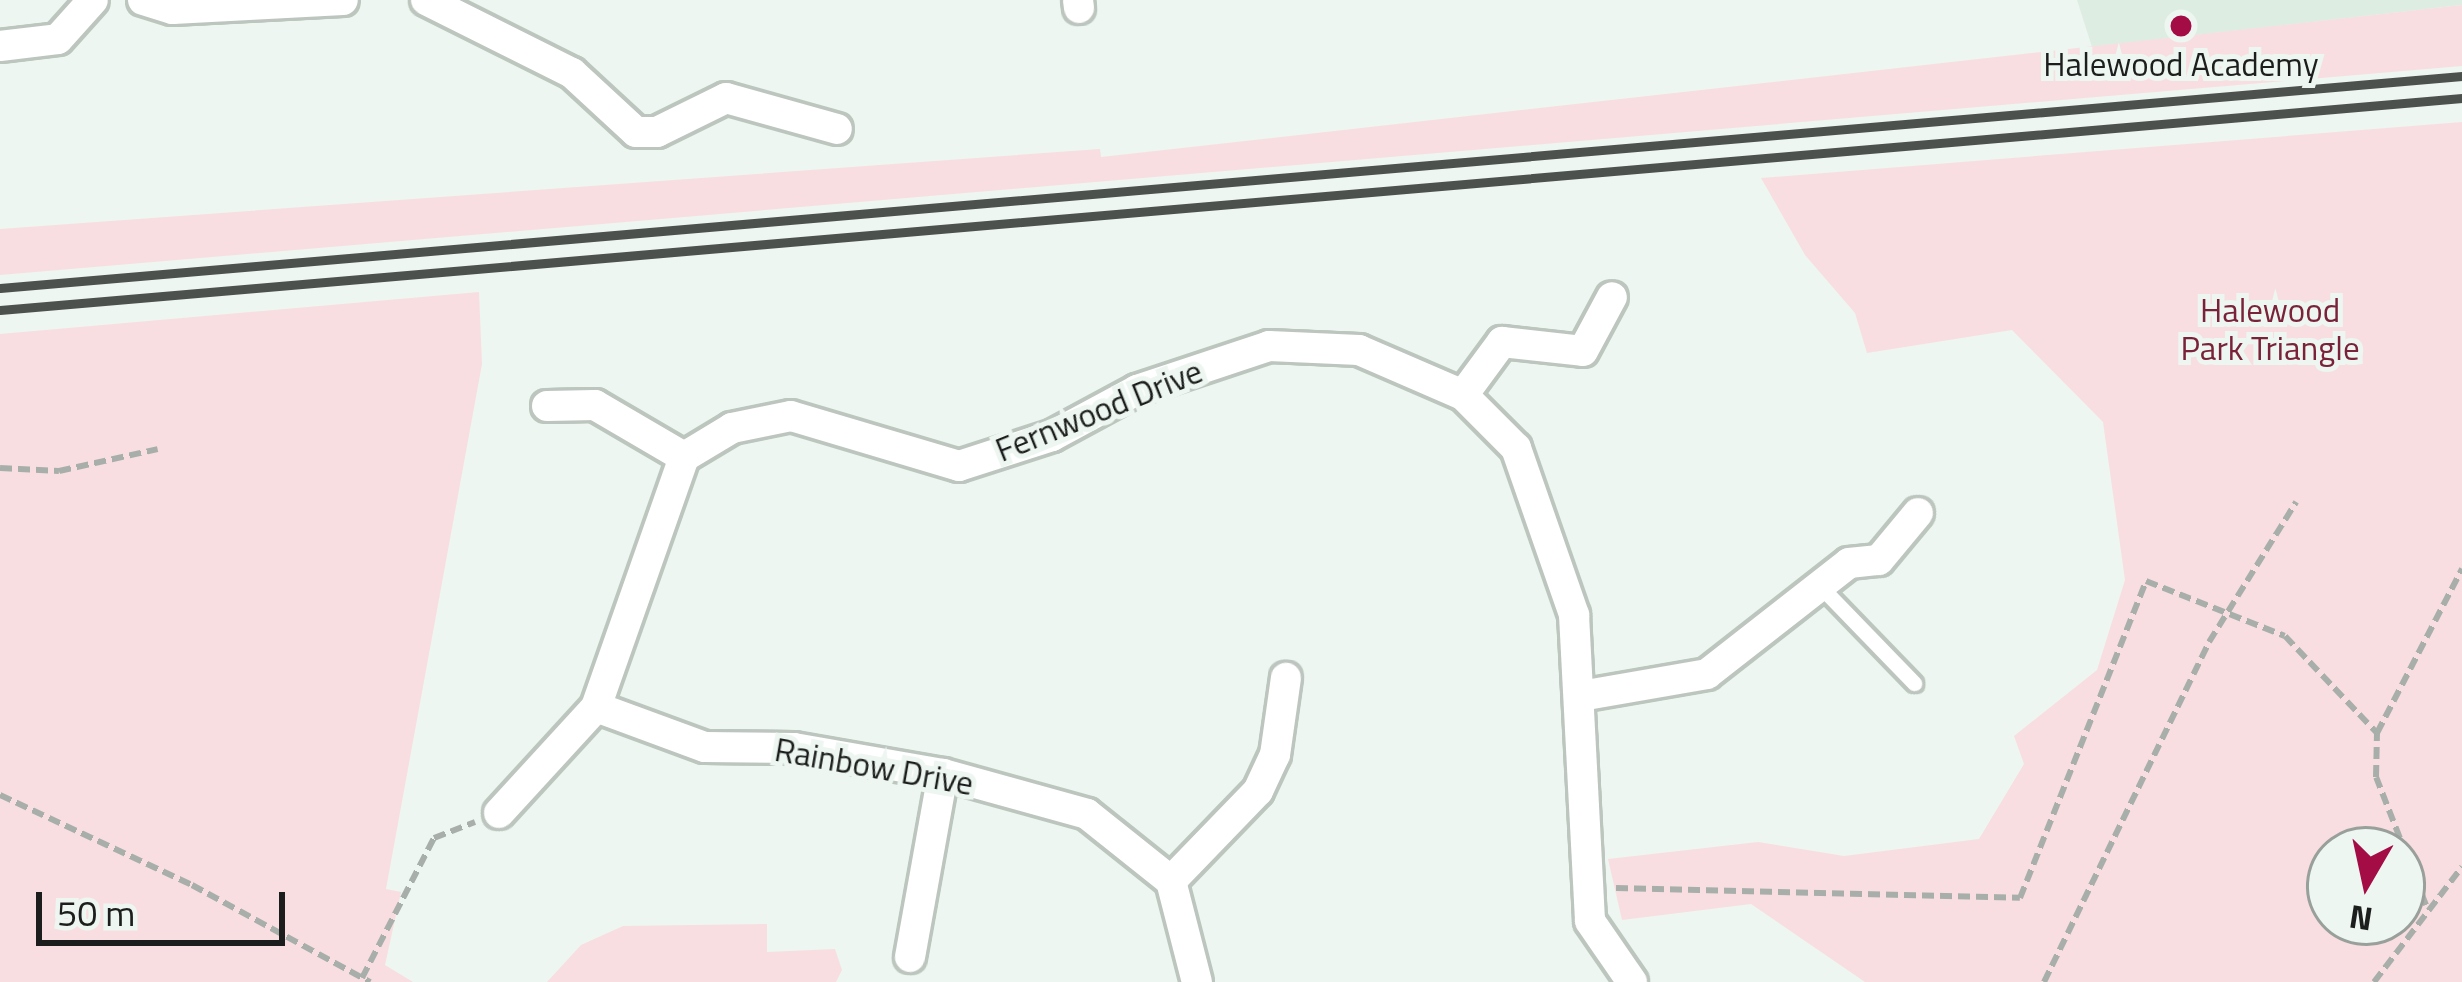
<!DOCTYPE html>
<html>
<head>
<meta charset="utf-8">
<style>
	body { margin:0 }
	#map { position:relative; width:2462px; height:982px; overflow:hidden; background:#edf6f0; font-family:"Titillium Web",sans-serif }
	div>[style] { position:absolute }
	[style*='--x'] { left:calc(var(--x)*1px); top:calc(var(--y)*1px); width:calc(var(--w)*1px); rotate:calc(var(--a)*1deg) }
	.built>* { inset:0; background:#ddede2 }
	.green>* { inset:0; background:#f9dee1 }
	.path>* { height:6px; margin-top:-3px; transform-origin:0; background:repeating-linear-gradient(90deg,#a8afaa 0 12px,transparent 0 18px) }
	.roads { filter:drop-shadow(3px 0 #bdc5bf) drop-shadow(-3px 0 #bdc5bf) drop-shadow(0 3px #bdc5bf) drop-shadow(0 -3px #bdc5bf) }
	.service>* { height:15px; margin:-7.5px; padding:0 7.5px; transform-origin:7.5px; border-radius:7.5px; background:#fff }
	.minor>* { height:30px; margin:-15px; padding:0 15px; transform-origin:15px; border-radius:15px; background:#fff }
	.rail>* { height:9px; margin:-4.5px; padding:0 4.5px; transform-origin:4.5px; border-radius:4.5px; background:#4d514e }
	.dots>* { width:33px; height:33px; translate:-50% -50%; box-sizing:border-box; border:6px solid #edf6f0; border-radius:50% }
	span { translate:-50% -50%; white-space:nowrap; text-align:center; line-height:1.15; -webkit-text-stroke:10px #edf6f0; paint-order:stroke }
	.poi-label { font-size:33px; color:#1b1e1c }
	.park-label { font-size:33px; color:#792239 }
	.street-label { font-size:33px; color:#1b1e1c }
	.north { position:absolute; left:2306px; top:826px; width:120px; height:120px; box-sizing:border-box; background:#edf6f0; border:3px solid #99a09b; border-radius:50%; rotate:189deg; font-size:33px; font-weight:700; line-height:48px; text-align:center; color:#1b1e1c }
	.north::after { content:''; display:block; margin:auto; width:42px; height:54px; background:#a40c45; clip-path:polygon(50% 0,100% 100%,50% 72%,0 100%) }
	.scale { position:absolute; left:36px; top:892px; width:249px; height:54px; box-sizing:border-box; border:6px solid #1b1e1c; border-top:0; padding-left:15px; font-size:36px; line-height:42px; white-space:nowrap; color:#1b1e1c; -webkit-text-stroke:9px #edf6f0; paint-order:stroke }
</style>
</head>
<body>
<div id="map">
	<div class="built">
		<div style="clip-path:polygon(2077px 0,2462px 0,2462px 5px,2092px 47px)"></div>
	</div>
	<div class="green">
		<div style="clip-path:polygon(2462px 5px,2462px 66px,0 275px,0 229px,1100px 149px,1101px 157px)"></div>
		<div style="clip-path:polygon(evenodd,2462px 122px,2462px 982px,1865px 982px,1751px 904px,1622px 920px,1608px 859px,1758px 842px,1844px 856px,1979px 839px,2024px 764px,2014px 736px,2097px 670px,2125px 580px,2103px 422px,2012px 330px,1867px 353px,1855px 313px,1805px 255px,1761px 178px,2462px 122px,2330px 850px,2402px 850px,2402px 922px,2330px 922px,2330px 850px)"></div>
		<div style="clip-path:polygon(479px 292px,482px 364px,386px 889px,401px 892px,385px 965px,413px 982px,0 982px,0 334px)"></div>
		<div style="clip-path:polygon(767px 924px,767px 952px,835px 949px,842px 970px,836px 982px,547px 982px,581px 945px,623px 926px)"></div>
	</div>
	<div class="path">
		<div style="--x:0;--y:468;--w:59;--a:2.9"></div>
		<div style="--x:59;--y:471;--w:101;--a:-12.5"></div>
		<div style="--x:0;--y:795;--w:212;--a:25.1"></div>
		<div style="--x:192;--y:885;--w:203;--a:28.6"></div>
		<div style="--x:1616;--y:888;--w:404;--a:1.4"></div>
		<div style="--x:2020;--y:898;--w:341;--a:-68.3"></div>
		<div style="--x:2146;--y:581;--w:149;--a:21.6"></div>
		<div style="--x:2285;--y:636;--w:134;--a:46.5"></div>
		<div style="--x:2426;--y:905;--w:137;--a:-111.3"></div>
		<div style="--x:2376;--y:777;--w:44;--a:-88.7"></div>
		<div style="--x:2377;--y:733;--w:185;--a:-62.6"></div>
		<div style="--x:362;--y:978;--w:157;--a:-62.8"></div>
		<div style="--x:434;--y:838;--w:44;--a:-21.3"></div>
		<div style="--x:2044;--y:982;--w:378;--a:-64.1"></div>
		<div style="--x:2209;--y:642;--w:165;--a:-58.1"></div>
		<div style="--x:2374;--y:982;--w:145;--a:-52.6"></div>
	</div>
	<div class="roads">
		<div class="service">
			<div style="--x:1821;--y:587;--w:134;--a:45.9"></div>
		</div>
		<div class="minor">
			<div style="--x:143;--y:0;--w:31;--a:17"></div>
			<div style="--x:173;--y:9;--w:170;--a:-3"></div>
			<div style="--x:426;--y:0;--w:163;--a:26.6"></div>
			<div style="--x:572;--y:73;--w:87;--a:42.7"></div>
			<div style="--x:636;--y:132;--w:21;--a:0"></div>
			<div style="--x:657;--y:132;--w:77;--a:-26.2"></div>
			<div style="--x:726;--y:98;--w:115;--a:15.6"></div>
			<div style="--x:1078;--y:0;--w:8;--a:83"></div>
			<div style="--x:0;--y:46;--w:58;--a:-6.9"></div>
			<div style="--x:58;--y:39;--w:52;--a:-48.1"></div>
			<div style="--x:1463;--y:395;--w:66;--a:-53.7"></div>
			<div style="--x:1502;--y:342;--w:81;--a:6.3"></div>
			<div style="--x:1583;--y:351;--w:61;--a:-61.8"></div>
			<div style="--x:547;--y:406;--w:48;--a:-1.2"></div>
			<div style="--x:595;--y:405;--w:103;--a:30.3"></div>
			<div style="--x:1581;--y:696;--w:128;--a:-9.9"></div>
			<div style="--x:1707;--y:674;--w:180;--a:-38"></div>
			<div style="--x:1849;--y:563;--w:30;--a:-6"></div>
			<div style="--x:1879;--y:560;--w:61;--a:-50.3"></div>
			<div style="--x:596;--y:707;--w:116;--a:20.2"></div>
			<div style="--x:705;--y:747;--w:89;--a:0.6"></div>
			<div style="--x:794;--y:748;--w:151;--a:9.9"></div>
			<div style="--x:943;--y:774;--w:149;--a:15.5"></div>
			<div style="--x:1087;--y:814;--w:107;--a:38.6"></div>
			<div style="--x:1171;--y:881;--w:104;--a:75.6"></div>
			<div style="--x:499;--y:813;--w:144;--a:-47.5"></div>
			<div style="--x:596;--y:707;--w:265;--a:-70.6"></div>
			<div style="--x:684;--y:457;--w:56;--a:-31.1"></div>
			<div style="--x:732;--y:428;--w:60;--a:-11.5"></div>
			<div style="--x:791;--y:416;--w:175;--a:16.6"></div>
			<div style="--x:959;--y:466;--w:98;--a:-17.9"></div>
			<div style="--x:1052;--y:436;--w:97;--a:-28.4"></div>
			<div style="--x:1137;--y:390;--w:139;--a:-18.4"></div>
			<div style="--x:1269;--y:346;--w:90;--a:2.5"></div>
			<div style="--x:1359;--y:350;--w:113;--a:23.4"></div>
			<div style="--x:1463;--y:395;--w:75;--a:45"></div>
			<div style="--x:1516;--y:448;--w:177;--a:70.8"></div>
			<div style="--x:1574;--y:615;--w:306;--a:87"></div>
			<div style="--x:1590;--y:921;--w:74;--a:55.5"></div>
			<div style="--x:1171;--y:881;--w:125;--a:-46"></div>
			<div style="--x:1258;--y:791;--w:40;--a:-65"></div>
			<div style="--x:1275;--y:755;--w:78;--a:-81.9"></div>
			<div style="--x:910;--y:957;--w:186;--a:-79.8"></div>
		</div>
	</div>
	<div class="rail">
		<div style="--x:0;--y:288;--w:2471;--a:-4.92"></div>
		<div style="--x:0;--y:310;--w:2471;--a:-4.92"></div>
	</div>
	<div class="dots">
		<div style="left:2181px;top:26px;background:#a40c45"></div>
	</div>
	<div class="poi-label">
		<span style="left:2181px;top:65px">Halewood Academy</span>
	</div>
	<div class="park-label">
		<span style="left:2270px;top:330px">Halewood<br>Park Triangle</span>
	</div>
	<div class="street-label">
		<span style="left:1099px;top:411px;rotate:-22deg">Fernwood Drive</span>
		<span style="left:874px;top:767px;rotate:10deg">Rainbow Drive</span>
	</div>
	<div class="north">N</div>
	<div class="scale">50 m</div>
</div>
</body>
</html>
